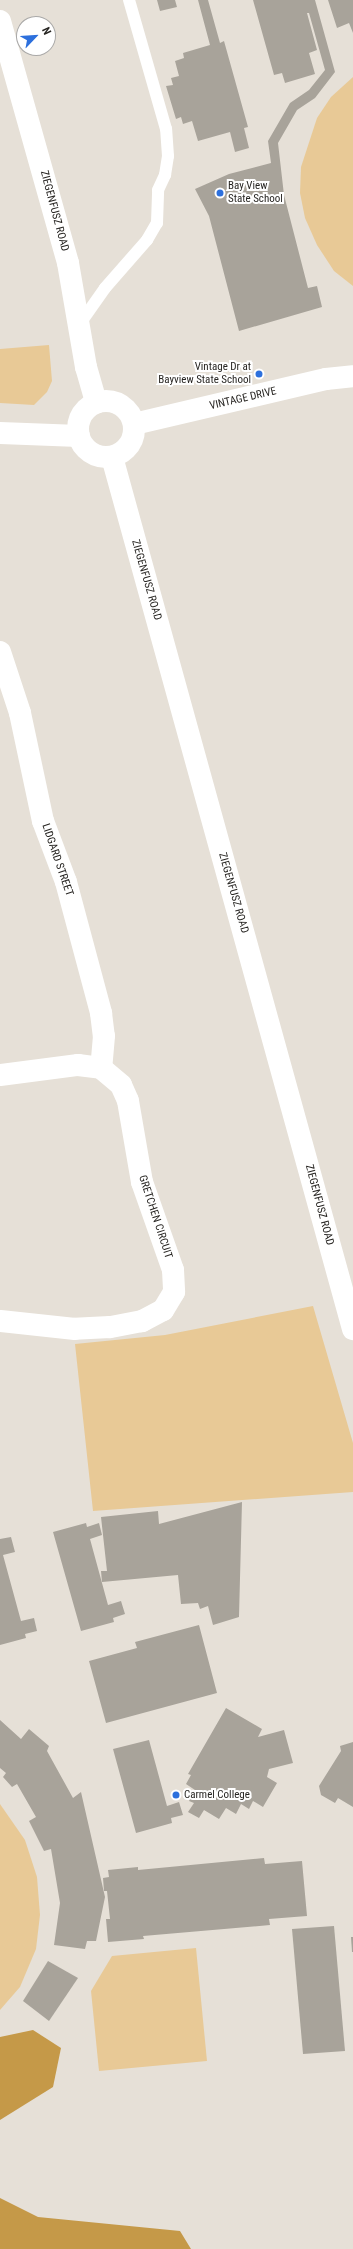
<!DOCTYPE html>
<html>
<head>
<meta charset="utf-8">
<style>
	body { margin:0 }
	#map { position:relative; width:353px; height:2249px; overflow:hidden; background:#e6e0d7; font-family:"Roboto Condensed",sans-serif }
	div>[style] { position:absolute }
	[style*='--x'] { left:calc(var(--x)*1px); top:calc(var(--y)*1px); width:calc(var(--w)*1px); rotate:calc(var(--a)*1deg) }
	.green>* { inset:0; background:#e8c996 }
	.forest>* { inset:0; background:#c59948 }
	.building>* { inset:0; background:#a8a39a }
	.lane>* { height:12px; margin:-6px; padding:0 6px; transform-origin:6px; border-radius:6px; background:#fff }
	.street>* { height:22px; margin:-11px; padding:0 11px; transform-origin:11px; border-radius:11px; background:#fff }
	.secondary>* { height:22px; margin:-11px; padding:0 11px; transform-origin:11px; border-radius:11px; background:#fff }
	.secondary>.ring { margin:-11px; padding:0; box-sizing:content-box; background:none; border:22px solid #fff; border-radius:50% }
	.dots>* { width:11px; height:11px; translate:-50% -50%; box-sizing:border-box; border:2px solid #fff; border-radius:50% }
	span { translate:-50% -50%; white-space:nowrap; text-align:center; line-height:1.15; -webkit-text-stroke:4px #fff; paint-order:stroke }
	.poi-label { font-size:11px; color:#272522 }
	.left { translate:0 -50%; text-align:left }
	.right { translate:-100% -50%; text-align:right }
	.street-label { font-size:11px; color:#272522 }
	.north { position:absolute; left:16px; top:16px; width:40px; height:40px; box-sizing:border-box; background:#fff; border:1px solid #a9a8a7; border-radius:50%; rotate:65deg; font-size:11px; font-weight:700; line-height:16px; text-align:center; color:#272522 }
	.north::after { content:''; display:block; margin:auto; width:14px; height:18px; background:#2d70dd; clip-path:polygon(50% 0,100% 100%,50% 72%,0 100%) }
</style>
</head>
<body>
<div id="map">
	<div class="green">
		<div style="clip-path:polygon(353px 77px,353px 286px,334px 271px,317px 245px,305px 218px,300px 193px,301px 167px,317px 118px,331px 97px)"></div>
		<div style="clip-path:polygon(49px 345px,52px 381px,47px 392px,34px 405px,0 403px,0 349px)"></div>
		<div style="clip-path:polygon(313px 1306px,353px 1443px,353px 1492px,93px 1511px,75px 1344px,165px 1335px)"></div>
		<div style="clip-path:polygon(0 1804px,25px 1840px,37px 1877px,40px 1915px,36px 1949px,20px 1987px,0 2010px)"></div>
		<div style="clip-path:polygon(196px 1948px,207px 2061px,99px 2071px,91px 1991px,112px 1956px)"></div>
	</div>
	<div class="forest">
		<div style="clip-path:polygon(33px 2030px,61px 2048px,53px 2087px,0 2120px,0 2037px)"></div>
		<div style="clip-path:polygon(0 2198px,38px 2217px,180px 2231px,191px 2249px,0 2249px)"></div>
	</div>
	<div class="building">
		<div style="clip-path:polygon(157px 0,175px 0,177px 7px,160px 11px)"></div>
		<div style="clip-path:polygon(198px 0,208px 0,220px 43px,224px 41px,248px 127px,244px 128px,249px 148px,235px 152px,230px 132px,198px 141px,192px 121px,183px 124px,181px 117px,176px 119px,166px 86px,173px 85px,171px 78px,179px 76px,175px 61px,184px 58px,183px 53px,210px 45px)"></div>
		<div style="clip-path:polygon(253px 0,315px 0,335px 72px,315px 98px,297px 110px,278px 143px,284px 195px,308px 288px,317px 286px,322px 307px,239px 331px,209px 216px,195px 189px,229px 174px,271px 163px,268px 141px,290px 103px,309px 90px,325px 70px,309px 13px,307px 13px,317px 50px,309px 53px,315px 74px,285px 83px,282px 73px,274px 75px)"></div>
		<div style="clip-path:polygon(328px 0,353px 0,353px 33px,349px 23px,337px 28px)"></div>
		<div style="clip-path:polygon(242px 1502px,239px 1617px,213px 1625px,208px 1606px,200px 1609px,198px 1603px,181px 1604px,178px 1575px,102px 1582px,101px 1571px,107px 1571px,101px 1517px,158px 1511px,159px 1524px)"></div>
		<div style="clip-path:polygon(86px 1523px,87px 1527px,99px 1523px,102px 1535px,90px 1539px,108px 1605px,121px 1601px,125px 1614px,113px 1618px,114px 1622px,81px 1631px,53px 1532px)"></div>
		<div style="clip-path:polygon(11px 1537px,15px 1552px,3px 1555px,21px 1621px,34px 1618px,37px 1631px,25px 1634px,26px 1638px,0 1645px,0 1539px)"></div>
		<div style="clip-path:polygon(199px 1625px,217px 1693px,106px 1723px,89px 1661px,137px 1648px,135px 1642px)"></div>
		<div style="clip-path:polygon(226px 1708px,262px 1729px,258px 1737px,284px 1730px,293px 1763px,269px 1769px,267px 1777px,277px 1783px,263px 1807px,253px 1801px,249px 1809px,241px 1804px,236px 1814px,226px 1808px,219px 1819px,204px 1810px,199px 1818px,188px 1812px,194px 1803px,189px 1801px,195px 1790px,186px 1784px,191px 1775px,188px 1774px)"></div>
		<div style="clip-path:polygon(0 1720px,21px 1739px,29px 1729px,49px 1746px,47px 1751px,73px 1798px,81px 1792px,105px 1897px,96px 1941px,87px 1941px,85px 1949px,54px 1945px,60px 1903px,51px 1849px,44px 1851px,29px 1821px,36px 1817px,17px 1784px,12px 1787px,3px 1777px,6px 1773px,0 1768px)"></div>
		<div style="clip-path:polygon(149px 1740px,167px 1806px,179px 1802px,183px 1815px,171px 1818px,172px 1823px,136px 1833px,113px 1749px)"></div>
		<div style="clip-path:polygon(353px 1742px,353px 1807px,338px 1798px,335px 1803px,321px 1795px,319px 1786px,341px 1751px,340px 1746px)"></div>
		<div style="clip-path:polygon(264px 1858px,265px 1864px,302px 1861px,307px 1916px,269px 1919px,270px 1925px,143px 1936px,144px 1939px,108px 1942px,106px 1919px,110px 1919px,107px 1891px,104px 1891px,103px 1878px,109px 1877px,108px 1870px,138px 1867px,138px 1870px)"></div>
		<div style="clip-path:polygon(334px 1926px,345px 2051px,303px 2054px,292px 1929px)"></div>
		<div style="clip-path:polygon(351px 1937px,353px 1937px,353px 1952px,352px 1952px)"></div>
		<div style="clip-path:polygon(48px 1961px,78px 1978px,49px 2021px,23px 2001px)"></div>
	</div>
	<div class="lane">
		<div style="--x:79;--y:325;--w:45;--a:-54.9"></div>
		<div style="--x:105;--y:288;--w:64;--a:-48.8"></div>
		<div style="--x:147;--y:240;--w:20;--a:-60"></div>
		<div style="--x:157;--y:223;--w:33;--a:-88"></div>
		<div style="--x:158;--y:190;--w:17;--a:-65"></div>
		<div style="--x:165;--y:175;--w:19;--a:-81"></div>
		<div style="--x:168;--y:156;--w:27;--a:-94"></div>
		<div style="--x:166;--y:129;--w:134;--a:-106"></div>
	</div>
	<div class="street">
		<div style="--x:0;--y:433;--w:79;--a:2.2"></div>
		<div style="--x:0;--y:652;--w:64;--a:71.8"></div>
		<div style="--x:20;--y:713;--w:110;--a:78"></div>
		<div style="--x:43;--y:821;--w:65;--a:69.3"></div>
		<div style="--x:66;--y:882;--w:136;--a:75"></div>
		<div style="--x:101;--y:1013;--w:23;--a:83"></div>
		<div style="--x:104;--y:1036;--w:32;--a:95"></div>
		<div style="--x:0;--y:1075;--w:79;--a:-7.3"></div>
		<div style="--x:78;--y:1065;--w:23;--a:7"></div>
		<div style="--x:101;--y:1068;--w:26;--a:40"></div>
		<div style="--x:121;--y:1085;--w:17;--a:66"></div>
		<div style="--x:128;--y:1101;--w:82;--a:80.2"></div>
		<div style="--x:142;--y:1182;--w:93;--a:70.6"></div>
		<div style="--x:173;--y:1270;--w:22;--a:87"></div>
		<div style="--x:174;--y:1292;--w:21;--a:121"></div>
		<div style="--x:163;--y:1310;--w:24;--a:152"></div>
		<div style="--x:142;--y:1321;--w:33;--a:169"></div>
		<div style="--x:110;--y:1327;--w:35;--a:177"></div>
		<div style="--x:75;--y:1329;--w:75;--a:-173.9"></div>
	</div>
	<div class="secondary">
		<div style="--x:0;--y:21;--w:251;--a:74.3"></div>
		<div style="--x:68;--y:263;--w:106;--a:80.2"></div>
		<div style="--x:86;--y:367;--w:37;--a:74"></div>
		<div class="ring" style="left:78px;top:401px;width:34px;height:34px"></div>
		<div style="--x:134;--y:424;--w:197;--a:-13.2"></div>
		<div style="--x:326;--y:379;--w:27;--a:-6"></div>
		<div style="--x:112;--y:457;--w:905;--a:74.55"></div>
	</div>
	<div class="dots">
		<div style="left:220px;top:193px;background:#2d70dd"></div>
		<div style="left:259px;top:374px;background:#2d70dd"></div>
		<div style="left:176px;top:1795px;background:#2d70dd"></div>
	</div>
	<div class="poi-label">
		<span class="left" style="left:228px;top:193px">Bay View<br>State School</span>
		<span class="right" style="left:251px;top:374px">Vintage Dr at<br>Bayview State School</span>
		<span class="left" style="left:184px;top:1795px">Carmel College</span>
	</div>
	<div class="street-label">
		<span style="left:54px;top:211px;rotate:75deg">ZIEGENFUSZ ROAD</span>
		<span style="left:243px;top:399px;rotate:-13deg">VINTAGE DRIVE</span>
		<span style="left:146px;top:580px;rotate:74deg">ZIEGENFUSZ ROAD</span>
		<span style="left:57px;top:860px;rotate:71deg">LIDGARD STREET</span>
		<span style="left:233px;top:893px;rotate:74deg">ZIEGENFUSZ ROAD</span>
		<span style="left:319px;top:1205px;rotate:75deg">ZIEGENFUSZ ROAD</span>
		<span style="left:155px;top:1217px;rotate:72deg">GRETCHEN CIRCUIT</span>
	</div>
	<div class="north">N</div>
</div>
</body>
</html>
